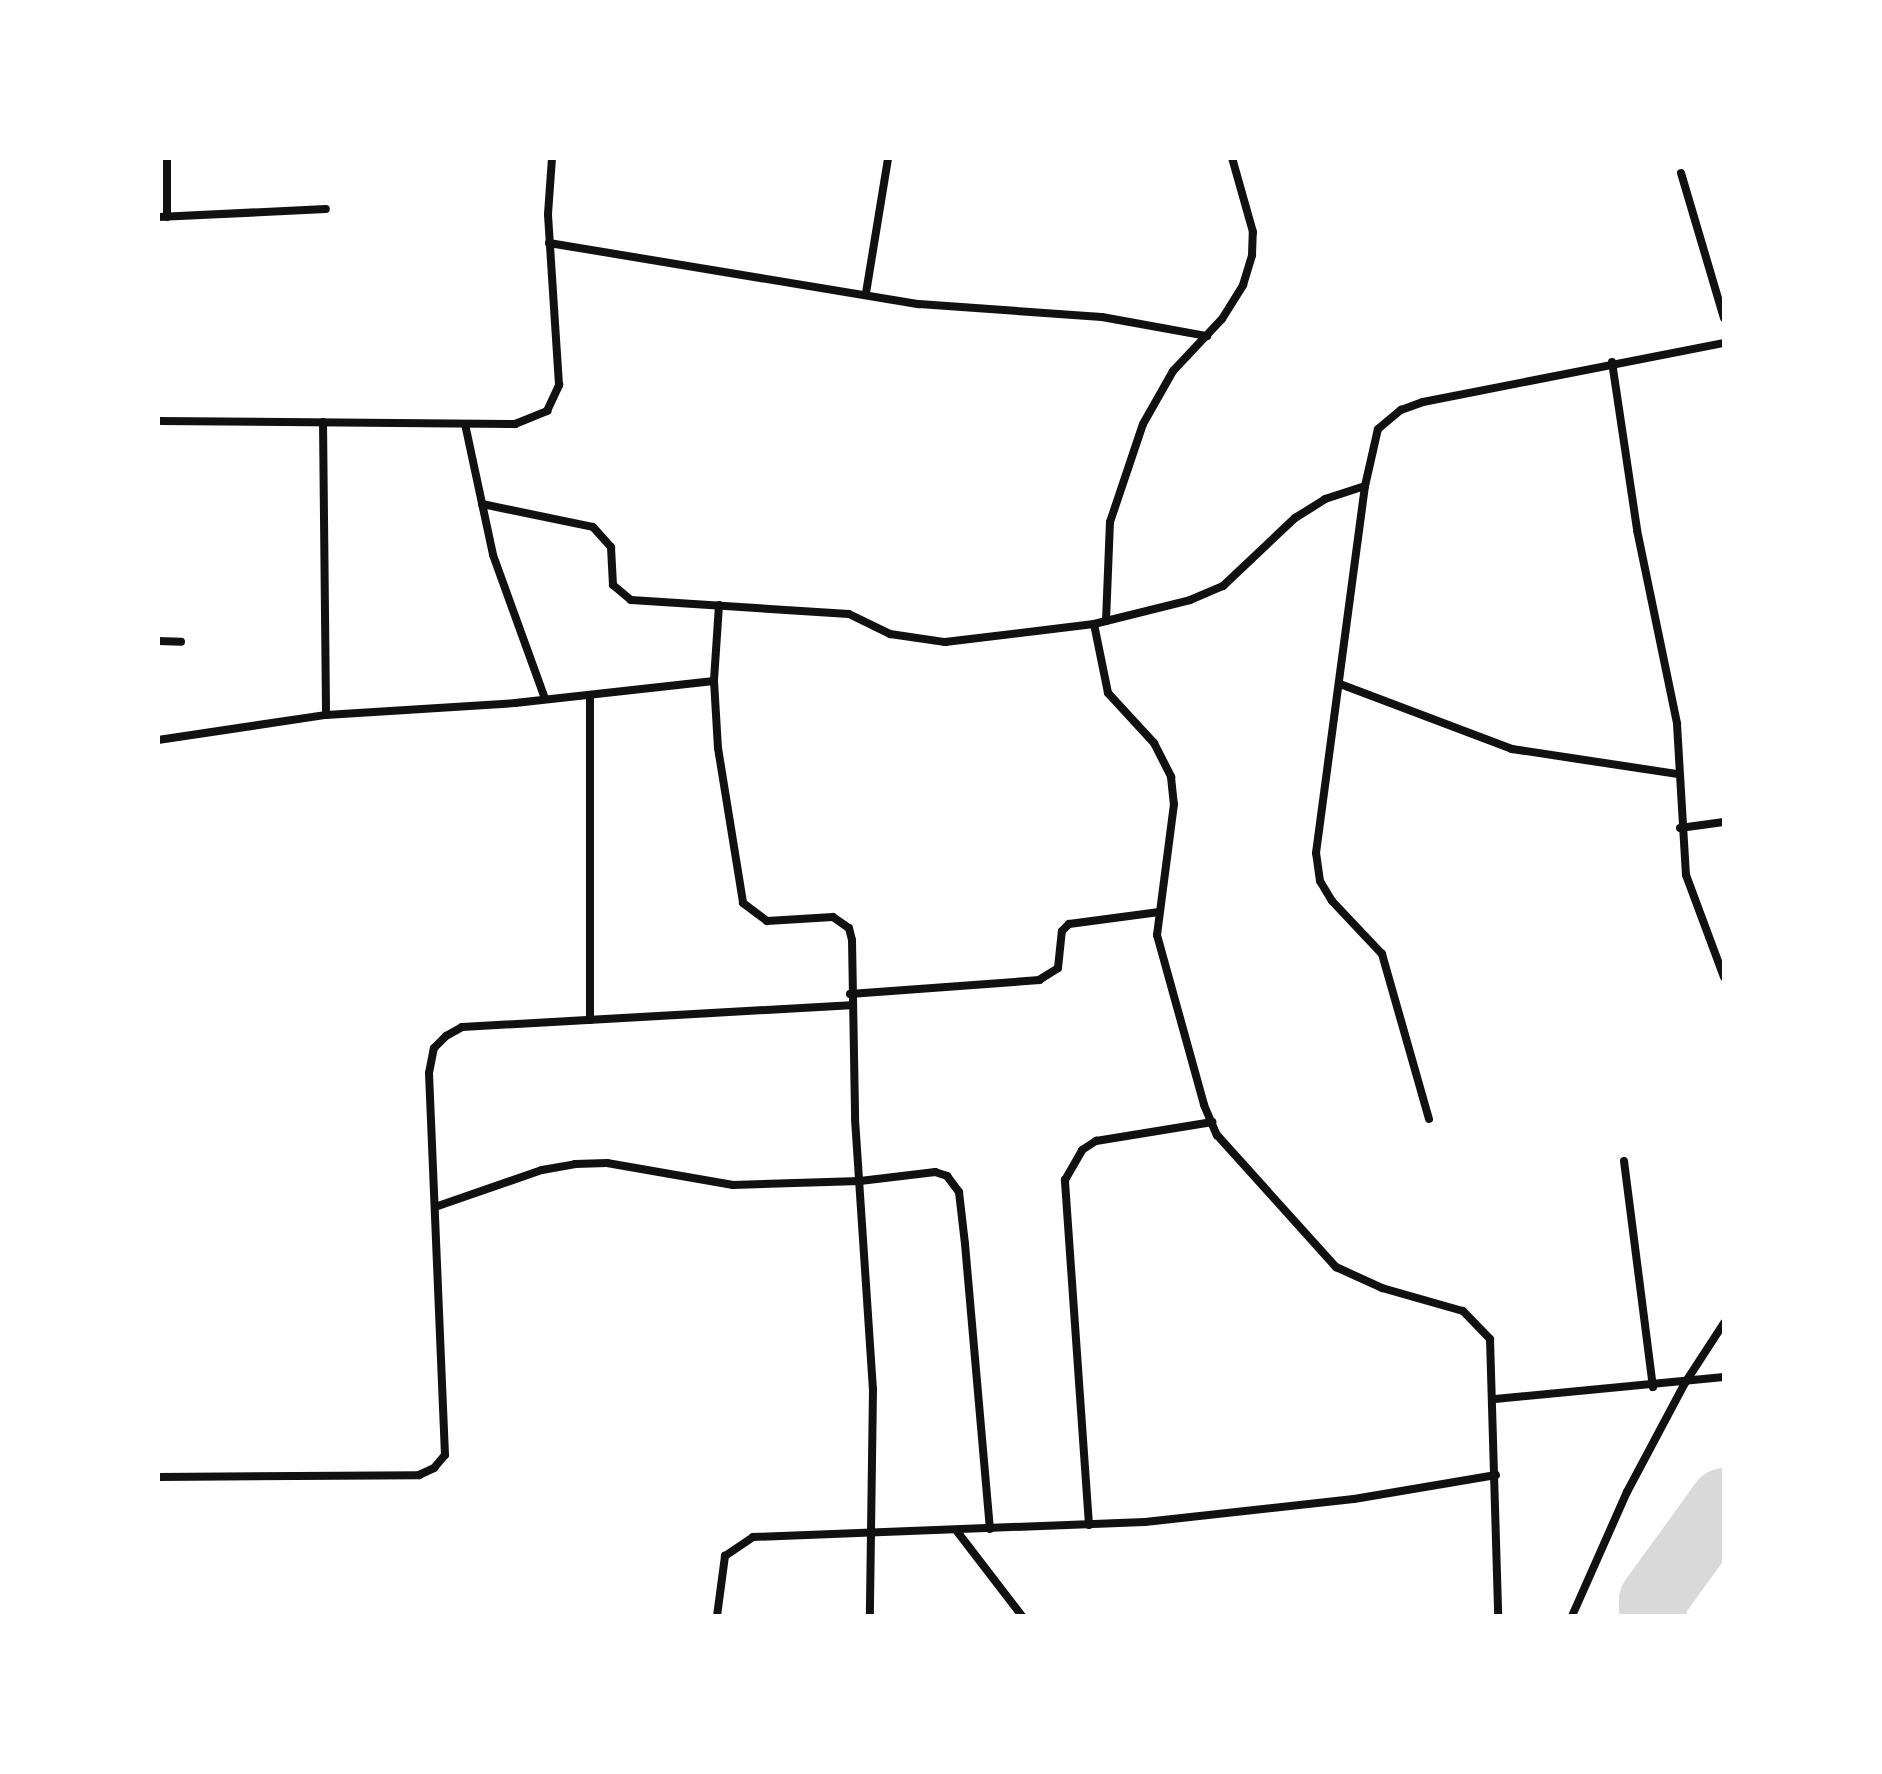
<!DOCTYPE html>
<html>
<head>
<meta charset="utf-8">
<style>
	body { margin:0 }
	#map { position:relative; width:1882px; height:1774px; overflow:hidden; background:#fff; font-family:Literata,serif }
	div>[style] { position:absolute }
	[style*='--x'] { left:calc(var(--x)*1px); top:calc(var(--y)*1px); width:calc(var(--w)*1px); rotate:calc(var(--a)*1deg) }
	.river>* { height:68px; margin:-34px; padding:0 34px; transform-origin:34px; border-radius:34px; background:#d9d9d9 }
	.minor>* { height:8px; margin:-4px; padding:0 4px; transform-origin:4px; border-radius:4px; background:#111 }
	span { translate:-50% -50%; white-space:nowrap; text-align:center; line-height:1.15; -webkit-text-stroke:8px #fff; paint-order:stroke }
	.frame { position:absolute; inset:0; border:160px solid #fff; pointer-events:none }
</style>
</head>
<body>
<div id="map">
	<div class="river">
		<div style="--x:1653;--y:1616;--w:16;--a:-90"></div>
		<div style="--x:1653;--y:1600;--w:121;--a:-54.1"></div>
	</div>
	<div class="minor">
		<div style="--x:1681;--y:173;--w:151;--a:73.5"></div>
		<div style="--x:158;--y:217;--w:168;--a:-2.7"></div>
		<div style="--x:167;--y:217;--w:59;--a:-90"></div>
		<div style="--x:549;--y:243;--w:375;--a:9.4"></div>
		<div style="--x:919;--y:304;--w:183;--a:4.1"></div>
		<div style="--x:1102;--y:317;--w:107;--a:10.3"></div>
		<div style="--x:866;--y:293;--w:137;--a:-80.7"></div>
		<div style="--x:1612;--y:362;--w:170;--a:81.5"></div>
		<div style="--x:1637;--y:530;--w:198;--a:78.3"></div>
		<div style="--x:1677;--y:724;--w:151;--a:86.6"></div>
		<div style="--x:1686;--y:875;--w:109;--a:69.6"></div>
		<div style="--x:158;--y:421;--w:357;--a:0.5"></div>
		<div style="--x:515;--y:424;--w:35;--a:-22"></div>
		<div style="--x:547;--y:411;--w:29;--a:-65"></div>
		<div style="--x:559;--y:385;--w:171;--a:-93.7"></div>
		<div style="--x:548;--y:214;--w:56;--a:-85.9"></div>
		<div style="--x:323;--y:422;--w:293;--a:89.4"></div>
		<div style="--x:465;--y:424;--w:134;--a:77.9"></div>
		<div style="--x:493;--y:555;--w:153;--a:70.1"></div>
		<div style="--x:482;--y:504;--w:113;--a:11.7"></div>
		<div style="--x:593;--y:527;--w:27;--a:48"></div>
		<div style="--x:611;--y:547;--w:38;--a:87"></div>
		<div style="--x:613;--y:585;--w:23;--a:40"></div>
		<div style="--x:631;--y:600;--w:218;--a:3.7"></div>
		<div style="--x:849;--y:614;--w:46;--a:26"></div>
		<div style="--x:890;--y:634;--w:56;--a:8.3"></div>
		<div style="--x:945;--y:642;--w:150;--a:-6.9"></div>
		<div style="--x:1094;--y:624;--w:99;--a:-14"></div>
		<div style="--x:1190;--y:600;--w:36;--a:-23"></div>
		<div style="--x:1223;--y:586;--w:99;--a:-43.4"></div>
		<div style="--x:1295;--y:518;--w:36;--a:-32"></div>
		<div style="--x:1325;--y:499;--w:42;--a:-18"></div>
		<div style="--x:719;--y:605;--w:76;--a:93.8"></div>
		<div style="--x:714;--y:681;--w:67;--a:86.6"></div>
		<div style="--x:718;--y:748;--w:157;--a:80.8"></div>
		<div style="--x:743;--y:903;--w:30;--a:37"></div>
		<div style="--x:767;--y:921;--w:66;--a:-3.5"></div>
		<div style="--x:833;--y:917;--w:19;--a:35"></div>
		<div style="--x:849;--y:928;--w:12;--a:76"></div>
		<div style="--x:852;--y:940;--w:179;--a:89"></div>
		<div style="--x:855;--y:1119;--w:271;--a:86.2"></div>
		<div style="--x:873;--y:1389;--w:227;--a:90.8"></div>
		<div style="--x:1106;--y:621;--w:99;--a:-87.7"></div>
		<div style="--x:1110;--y:522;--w:103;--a:-71.4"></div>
		<div style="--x:1143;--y:424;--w:61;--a:-60.5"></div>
		<div style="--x:1173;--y:371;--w:71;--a:-46.7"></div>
		<div style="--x:1222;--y:319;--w:40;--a:-58"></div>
		<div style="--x:1243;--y:285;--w:31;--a:-73"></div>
		<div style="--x:1252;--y:255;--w:23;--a:-88"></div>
		<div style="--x:1253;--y:232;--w:77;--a:-105.8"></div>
		<div style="--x:1094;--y:624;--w:70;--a:78.5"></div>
		<div style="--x:1108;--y:693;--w:68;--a:47.4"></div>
		<div style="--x:1154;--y:743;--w:38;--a:63"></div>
		<div style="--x:1171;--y:777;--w:27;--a:84"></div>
		<div style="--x:1174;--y:804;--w:132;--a:97.4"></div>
		<div style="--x:1157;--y:935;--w:176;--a:74.5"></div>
		<div style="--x:1204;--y:1105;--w:33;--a:67"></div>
		<div style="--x:1217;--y:1135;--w:178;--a:48"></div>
		<div style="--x:1336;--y:1267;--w:51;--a:24.5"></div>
		<div style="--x:1382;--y:1288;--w:84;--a:15.9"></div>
		<div style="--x:1463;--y:1311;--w:39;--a:46"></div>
		<div style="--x:1490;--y:1339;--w:277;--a:88.3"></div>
		<div style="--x:158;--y:641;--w:23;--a:2"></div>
		<div style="--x:1340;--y:684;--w:184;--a:20.7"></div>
		<div style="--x:1512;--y:749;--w:168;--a:8.6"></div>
		<div style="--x:590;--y:695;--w:325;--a:90"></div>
		<div style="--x:158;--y:740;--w:170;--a:-8.5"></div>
		<div style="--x:326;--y:715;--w:189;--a:-3.6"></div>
		<div style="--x:515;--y:703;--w:200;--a:-6.3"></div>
		<div style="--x:1680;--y:828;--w:44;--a:-7.8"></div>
		<div style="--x:850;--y:994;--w:190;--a:-4.2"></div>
		<div style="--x:1039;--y:980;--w:22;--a:-32"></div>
		<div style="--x:1058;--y:968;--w:37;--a:-84"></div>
		<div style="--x:1062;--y:931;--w:10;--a:-45"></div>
		<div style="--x:1069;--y:924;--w:91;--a:-7.6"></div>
		<div style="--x:1429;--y:1119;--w:172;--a:-105.9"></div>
		<div style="--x:1382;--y:954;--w:73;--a:-133.3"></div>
		<div style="--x:1332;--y:901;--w:23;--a:-121"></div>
		<div style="--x:1320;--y:881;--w:28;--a:-98"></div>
		<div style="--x:1316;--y:853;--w:370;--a:-82.4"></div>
		<div style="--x:1365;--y:486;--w:58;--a:-77.2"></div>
		<div style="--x:1378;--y:429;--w:30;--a:-40"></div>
		<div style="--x:1401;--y:410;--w:23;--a:-20"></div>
		<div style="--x:1423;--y:402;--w:307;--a:-11.1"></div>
		<div style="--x:1624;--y:1161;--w:228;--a:82.7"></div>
		<div style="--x:435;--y:1207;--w:113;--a:-19.1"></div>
		<div style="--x:542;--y:1170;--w:34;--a:-10"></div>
		<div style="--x:575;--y:1164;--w:32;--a:-2"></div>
		<div style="--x:607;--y:1163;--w:128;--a:9.9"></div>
		<div style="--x:733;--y:1185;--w:127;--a:-1.8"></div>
		<div style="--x:860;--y:1181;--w:76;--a:-6.8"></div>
		<div style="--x:935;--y:1172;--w:13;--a:18"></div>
		<div style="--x:947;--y:1176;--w:20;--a:53"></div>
		<div style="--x:959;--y:1192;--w:52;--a:83.4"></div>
		<div style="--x:965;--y:1244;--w:286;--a:85"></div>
		<div style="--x:1495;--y:1399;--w:230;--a:-5.5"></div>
		<div style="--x:158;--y:1477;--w:261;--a:-0.4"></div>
		<div style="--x:419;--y:1475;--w:17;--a:-25"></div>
		<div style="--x:434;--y:1468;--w:17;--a:-50"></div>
		<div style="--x:445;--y:1455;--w:382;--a:-92.4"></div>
		<div style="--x:429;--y:1073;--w:25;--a:-79"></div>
		<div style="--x:434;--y:1048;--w:17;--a:-45"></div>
		<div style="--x:446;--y:1036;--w:18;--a:-29"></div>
		<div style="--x:462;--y:1027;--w:389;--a:-3.2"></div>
		<div style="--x:1089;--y:1525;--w:346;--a:-94"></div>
		<div style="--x:1065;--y:1180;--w:34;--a:-60"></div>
		<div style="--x:1082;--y:1150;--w:17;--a:-33"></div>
		<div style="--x:1096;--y:1141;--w:118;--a:-9.3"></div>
		<div style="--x:956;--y:1530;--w:108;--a:52.5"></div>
		<div style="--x:717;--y:1616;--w:61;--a:-82.4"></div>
		<div style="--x:725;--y:1556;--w:34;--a:-34"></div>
		<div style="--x:753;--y:1537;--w:392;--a:-2.2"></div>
		<div style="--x:1145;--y:1522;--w:210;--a:-6.3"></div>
		<div style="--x:1354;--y:1499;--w:144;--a:-9.6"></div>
		<div style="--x:1572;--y:1616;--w:136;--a:-66.1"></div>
		<div style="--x:1627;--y:1492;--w:123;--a:-62"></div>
		<div style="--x:1685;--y:1383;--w:72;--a:-57"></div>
	</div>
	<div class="frame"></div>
</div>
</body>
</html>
